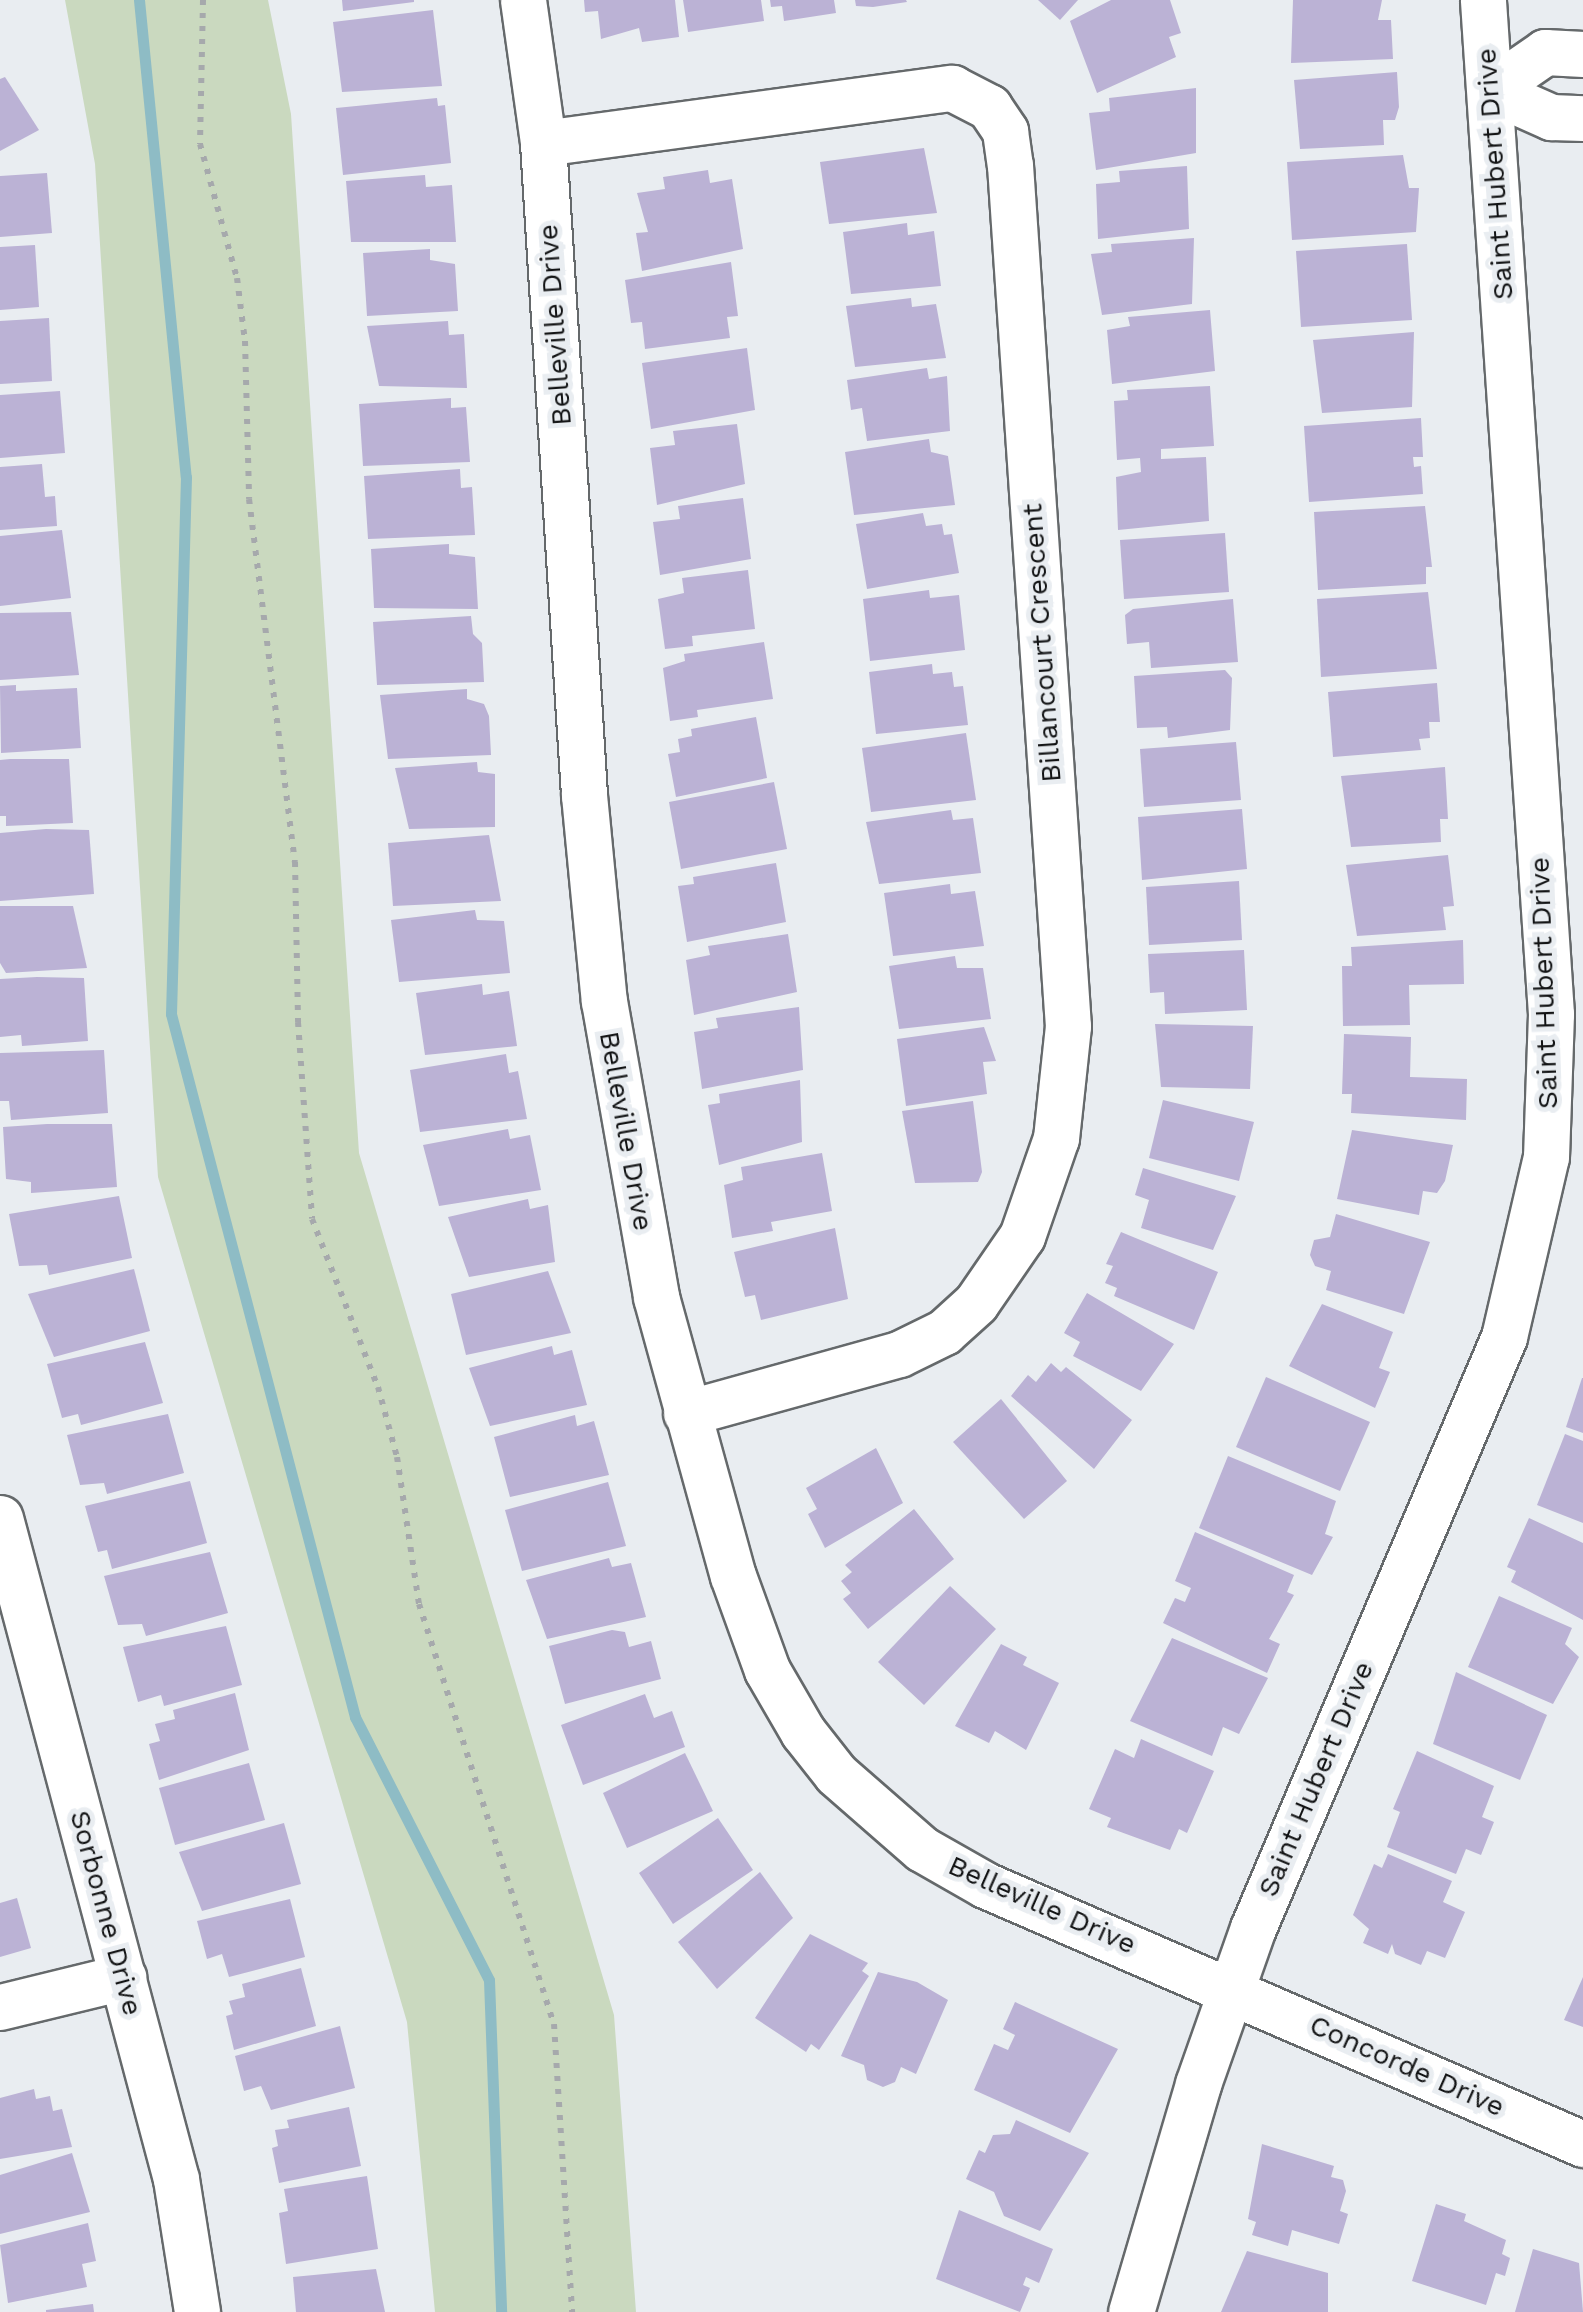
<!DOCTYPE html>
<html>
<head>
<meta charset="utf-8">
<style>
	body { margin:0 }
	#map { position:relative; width:1583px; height:2312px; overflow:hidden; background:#e9edf1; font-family:"Work Sans",sans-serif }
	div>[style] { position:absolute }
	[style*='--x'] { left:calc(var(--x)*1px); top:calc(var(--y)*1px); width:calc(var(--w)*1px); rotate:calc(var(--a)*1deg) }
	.green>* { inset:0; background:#cad9bf }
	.stream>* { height:11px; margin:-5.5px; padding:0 5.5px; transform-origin:5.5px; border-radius:5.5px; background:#8ebcc5 }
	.building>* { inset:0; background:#bbb2d5 }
	.path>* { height:6px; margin-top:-3px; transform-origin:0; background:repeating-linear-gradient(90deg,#a6a9ac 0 5px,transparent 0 13px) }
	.roads { filter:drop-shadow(2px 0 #65696b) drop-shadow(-2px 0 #65696b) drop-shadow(0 2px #65696b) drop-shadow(0 -2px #65696b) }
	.minor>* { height:45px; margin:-22.5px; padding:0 22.5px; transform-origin:22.5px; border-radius:22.5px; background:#fff }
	span { translate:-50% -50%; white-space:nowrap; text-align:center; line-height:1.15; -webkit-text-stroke:10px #e9edf1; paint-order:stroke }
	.street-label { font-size:28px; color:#121314 }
</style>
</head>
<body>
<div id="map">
	<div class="green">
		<div style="clip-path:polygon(65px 0,268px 0,291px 114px,359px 1153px,614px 2015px,636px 2312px,435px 2312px,407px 2022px,158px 1177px,95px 164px)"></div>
	</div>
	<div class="stream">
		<div style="--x:139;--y:0;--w:479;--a:84.4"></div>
		<div style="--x:186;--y:477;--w:537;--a:91.6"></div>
		<div style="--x:171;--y:1014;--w:727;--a:75.33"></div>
		<div style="--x:355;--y:1717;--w:295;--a:63"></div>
		<div style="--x:489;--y:1980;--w:332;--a:87.9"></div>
	</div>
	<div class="building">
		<div style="clip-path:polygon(342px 0,414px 0,414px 2px,343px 11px)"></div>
		<div style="clip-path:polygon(584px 0,675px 0,679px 37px,642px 42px,639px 28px,601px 39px,598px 11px,585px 12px)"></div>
		<div style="clip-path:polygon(683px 0,761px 0,764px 21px,688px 32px)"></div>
		<div style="clip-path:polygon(770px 0,834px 0,836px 13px,784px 21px,782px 6px,771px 7px)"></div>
		<div style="clip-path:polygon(855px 0,906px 0,907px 2px,873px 7px,856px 6px)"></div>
		<div style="clip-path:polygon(1038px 0,1078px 0,1060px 20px)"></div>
		<div style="clip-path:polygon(1111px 0,1170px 0,1181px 33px,1169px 37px,1176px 57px,1097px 93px,1070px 21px)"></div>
		<div style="clip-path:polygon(1293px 0,1382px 0,1378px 20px,1391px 20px,1393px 59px,1291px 63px)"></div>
		<div style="clip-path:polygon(433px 10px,442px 86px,342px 92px,333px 22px)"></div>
		<div style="clip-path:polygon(1397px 72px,1399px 107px,1395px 120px,1383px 120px,1384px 145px,1300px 149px,1294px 80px)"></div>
		<div style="clip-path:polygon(5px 77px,39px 130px,0 151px,0 79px)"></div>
		<div style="clip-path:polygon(1196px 88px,1196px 153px,1096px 170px,1089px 113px,1110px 111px,1109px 98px)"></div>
		<div style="clip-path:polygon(437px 98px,438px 106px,445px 105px,451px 163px,343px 175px,336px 108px)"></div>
		<div style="clip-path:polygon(924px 148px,937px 213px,829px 224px,820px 162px)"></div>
		<div style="clip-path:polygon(1403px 155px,1409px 188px,1419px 188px,1416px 232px,1292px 240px,1287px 162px)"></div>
		<div style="clip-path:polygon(1187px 166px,1189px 229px,1098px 239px,1096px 184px,1120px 182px,1119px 171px)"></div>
		<div style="clip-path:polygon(708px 170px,710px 183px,732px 179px,743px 249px,642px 271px,636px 233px,648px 232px,637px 193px,665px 189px,663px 177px)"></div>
		<div style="clip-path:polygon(47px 173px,52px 233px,0 237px,0 176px)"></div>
		<div style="clip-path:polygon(425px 175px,426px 187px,452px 185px,456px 242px,351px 242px,346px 181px)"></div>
		<div style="clip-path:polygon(907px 223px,908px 235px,934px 231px,941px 286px,851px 294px,843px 232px)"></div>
		<div style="clip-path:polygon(1194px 238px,1192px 304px,1102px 315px,1091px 254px,1112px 252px,1111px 244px)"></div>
		<div style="clip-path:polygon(1407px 244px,1412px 320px,1301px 327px,1296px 251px)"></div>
		<div style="clip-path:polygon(35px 245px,39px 307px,0 310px,0 247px)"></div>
		<div style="clip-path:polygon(430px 249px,430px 260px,455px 264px,458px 311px,367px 316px,363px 253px)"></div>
		<div style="clip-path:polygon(731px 262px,738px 316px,727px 317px,730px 338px,645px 349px,642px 322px,631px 323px,625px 280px)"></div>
		<div style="clip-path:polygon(911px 298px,912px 307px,936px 304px,946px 358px,855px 367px,846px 306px)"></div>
		<div style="clip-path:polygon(1210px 310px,1215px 371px,1112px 384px,1107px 330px,1130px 326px,1128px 317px)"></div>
		<div style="clip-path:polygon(49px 318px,52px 381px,0 384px,0 321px)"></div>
		<div style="clip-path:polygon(448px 321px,449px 335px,464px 334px,467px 388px,379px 386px,367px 326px)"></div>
		<div style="clip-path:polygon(1414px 332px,1412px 407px,1322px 413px,1313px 340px)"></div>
		<div style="clip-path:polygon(747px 348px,755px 410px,651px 429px,642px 363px)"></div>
		<div style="clip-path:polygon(927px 368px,929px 379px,947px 376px,950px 431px,867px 441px,862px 408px,851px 410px,847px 380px)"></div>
		<div style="clip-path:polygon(1210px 386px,1214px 446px,1161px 449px,1161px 459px,1206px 457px,1209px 521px,1118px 530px,1116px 477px,1141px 472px,1140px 458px,1117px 460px,1114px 401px,1128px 400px,1127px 390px)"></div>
		<div style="clip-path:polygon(60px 391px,65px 453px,0 458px,0 395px)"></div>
		<div style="clip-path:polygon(451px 398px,451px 408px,466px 407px,470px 462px,363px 466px,359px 404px)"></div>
		<div style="clip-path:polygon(1421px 418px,1423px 457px,1413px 457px,1414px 467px,1421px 466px,1423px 494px,1309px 502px,1304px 426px)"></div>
		<div style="clip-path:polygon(737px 424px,745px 484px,657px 505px,650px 448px,675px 445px,673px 431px)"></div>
		<div style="clip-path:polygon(929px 439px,931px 452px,948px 456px,955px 505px,854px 515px,845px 452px)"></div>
		<div style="clip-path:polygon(42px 464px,45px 497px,55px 496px,57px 526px,0 530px,0 467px)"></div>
		<div style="clip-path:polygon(460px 469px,461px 488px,472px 487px,475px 535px,368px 539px,364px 476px)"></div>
		<div style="clip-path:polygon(743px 498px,751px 559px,660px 575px,653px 522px,680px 519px,678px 506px)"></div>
		<div style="clip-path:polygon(1425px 506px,1432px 567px,1426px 567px,1426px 584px,1318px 590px,1314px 512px)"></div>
		<div style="clip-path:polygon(923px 513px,926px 526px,942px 524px,944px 535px,952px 534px,959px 573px,867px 589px,856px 524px)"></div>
		<div style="clip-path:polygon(62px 530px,71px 598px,0 606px,0 536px)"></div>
		<div style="clip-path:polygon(1225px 533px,1229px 592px,1124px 599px,1120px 540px)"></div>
		<div style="clip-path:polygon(449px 544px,449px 554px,475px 557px,478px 609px,374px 608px,371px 549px)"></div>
		<div style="clip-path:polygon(748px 570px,755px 629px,692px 636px,693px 646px,665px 649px,658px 599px,684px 593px,682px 578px)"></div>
		<div style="clip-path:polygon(929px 590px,930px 598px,959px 595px,965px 650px,870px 661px,863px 599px)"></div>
		<div style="clip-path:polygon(1428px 592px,1437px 669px,1321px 677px,1317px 599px)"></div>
		<div style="clip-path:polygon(1233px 599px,1238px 662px,1151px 668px,1149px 642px,1127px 644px,1125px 615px,1133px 609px)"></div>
		<div style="clip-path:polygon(71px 612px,79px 675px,0 680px,0 613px)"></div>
		<div style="clip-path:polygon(471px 616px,473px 634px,482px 643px,484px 682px,377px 685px,373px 622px)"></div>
		<div style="clip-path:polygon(764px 642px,773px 699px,697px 710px,698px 717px,670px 721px,663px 668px,685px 661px,684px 654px)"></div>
		<div style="clip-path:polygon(932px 664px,933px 674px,952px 672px,954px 687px,963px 686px,968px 725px,876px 734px,869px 672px)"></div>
		<div style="clip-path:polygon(1225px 670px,1232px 678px,1230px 730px,1168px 738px,1167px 727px,1137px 728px,1134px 676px)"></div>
		<div style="clip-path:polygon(1437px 683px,1440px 722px,1429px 722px,1430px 738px,1419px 739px,1421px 750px,1333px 757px,1328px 692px)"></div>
		<div style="clip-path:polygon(16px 685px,16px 691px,77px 688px,81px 748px,1px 753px,0 686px)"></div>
		<div style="clip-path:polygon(467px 689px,467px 699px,484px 704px,489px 716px,491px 755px,388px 759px,380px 695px)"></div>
		<div style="clip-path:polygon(756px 717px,767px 778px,676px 797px,668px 754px,680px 752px,678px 739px,692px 736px,691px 729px)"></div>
		<div style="clip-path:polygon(966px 733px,976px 800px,871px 812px,862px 748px)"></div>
		<div style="clip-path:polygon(1236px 742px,1241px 800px,1144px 807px,1140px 749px)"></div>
		<div style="clip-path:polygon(10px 759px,69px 759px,73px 823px,6px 826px,6px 816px,0 816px,0 760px)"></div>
		<div style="clip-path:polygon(477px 762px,478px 772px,495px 774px,495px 827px,409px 829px,395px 768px)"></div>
		<div style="clip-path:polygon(1445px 767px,1448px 819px,1440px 819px,1441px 842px,1351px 847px,1341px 776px)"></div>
		<div style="clip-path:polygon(774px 782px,787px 849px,681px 869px,669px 802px)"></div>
		<div style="clip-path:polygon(1242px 809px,1247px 869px,1142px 880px,1138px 817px)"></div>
		<div style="clip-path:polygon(951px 810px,953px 820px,973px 818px,981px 873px,879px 884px,866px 822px)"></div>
		<div style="clip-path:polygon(46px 829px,89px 830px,94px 894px,0 901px,0 833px)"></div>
		<div style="clip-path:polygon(489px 835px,501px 901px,393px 906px,388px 843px)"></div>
		<div style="clip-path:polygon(1448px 855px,1454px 906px,1443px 907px,1446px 930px,1357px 936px,1346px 865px)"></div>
		<div style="clip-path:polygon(776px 863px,786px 922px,687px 942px,678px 886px,694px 884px,693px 877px)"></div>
		<div style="clip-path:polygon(1239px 881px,1242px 940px,1149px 945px,1146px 887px)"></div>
		<div style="clip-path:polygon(950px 884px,951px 894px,975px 891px,984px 946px,893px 956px,884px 893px)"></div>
		<div style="clip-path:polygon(0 906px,73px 906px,87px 968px,6px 973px,0 963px)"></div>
		<div style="clip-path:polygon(475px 910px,477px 920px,504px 921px,510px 973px,399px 982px,391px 920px)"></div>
		<div style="clip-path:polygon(788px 934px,797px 992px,694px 1015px,686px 960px,710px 955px,708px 946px)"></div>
		<div style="clip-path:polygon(1463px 940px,1464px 984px,1409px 985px,1410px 1025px,1343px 1026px,1342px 966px,1352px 966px,1351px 947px)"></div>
		<div style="clip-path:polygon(1244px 950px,1247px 1010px,1165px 1014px,1164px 992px,1150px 993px,1148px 954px)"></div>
		<div style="clip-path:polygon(955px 956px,957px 968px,983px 968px,991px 1019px,899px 1029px,889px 966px)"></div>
		<div style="clip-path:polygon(37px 977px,84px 978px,88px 1041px,22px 1046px,21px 1035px,0 1037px,0 979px)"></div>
		<div style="clip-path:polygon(482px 984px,483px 995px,509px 991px,517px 1046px,425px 1055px,416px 993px)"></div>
		<div style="clip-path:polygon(799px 1007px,803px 1070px,702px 1089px,694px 1032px,718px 1028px,716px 1018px)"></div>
		<div style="clip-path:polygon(1155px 1024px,1253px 1026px,1250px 1089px,1161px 1087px)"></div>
		<div style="clip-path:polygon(984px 1027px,996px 1061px,983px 1062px,987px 1094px,906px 1106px,897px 1039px)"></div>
		<div style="clip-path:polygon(1344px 1034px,1411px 1037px,1410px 1077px,1467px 1079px,1466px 1120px,1351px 1113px,1352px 1094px,1342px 1094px)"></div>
		<div style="clip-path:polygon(104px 1050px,108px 1113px,11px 1120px,9px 1101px,0 1101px,0 1053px)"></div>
		<div style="clip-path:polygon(506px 1054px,509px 1073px,518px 1071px,527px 1119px,420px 1132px,410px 1070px)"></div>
		<div style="clip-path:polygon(800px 1080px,802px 1142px,719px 1165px,708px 1105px,720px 1103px,719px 1094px)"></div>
		<div style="clip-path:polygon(1163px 1100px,1254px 1122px,1239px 1181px,1149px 1158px)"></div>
		<div style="clip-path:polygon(973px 1101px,982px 1172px,978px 1182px,915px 1183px,902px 1111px)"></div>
		<div style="clip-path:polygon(47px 1124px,112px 1124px,117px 1187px,31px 1193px,31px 1182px,6px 1179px,3px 1127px)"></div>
		<div style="clip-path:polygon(508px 1129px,510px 1139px,530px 1135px,541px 1190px,439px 1206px,423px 1145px)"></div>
		<div style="clip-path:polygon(1352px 1130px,1453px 1145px,1445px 1181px,1437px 1193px,1423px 1191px,1419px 1215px,1337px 1199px)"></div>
		<div style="clip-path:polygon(822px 1153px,832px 1211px,771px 1222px,773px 1231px,732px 1238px,724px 1185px,743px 1180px,741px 1167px)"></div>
		<div style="clip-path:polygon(1143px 1168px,1236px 1196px,1213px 1250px,1141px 1228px,1149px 1200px,1135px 1195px)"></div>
		<div style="clip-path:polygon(119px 1196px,132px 1258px,49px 1275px,47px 1265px,19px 1266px,9px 1214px)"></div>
		<div style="clip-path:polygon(528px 1199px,530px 1209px,548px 1205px,555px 1262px,469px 1277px,448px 1217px)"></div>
		<div style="clip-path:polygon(1336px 1214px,1430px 1242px,1404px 1314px,1326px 1290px,1331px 1271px,1315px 1266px,1310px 1255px,1314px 1240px,1330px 1237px)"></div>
		<div style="clip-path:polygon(835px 1228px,848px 1299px,761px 1320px,755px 1295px,745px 1297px,734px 1252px)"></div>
		<div style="clip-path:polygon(1121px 1232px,1218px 1272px,1194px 1330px,1114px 1296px,1117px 1288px,1105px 1283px,1113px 1266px,1106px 1264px)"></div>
		<div style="clip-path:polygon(134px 1269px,150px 1331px,54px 1357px,28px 1294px)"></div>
		<div style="clip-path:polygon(548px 1271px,571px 1333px,466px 1355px,451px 1294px)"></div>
		<div style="clip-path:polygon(1087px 1293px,1174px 1344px,1141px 1391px,1073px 1356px,1080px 1342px,1064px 1333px)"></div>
		<div style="clip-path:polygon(1322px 1304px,1393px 1332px,1379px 1368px,1390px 1372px,1375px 1408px,1289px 1366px)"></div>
		<div style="clip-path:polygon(145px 1342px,163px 1403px,81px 1425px,78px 1414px,62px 1418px,47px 1364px)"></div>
		<div style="clip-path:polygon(552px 1346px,554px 1355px,572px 1350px,587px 1405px,490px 1426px,469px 1368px)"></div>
		<div style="clip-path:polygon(1051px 1363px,1061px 1372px,1066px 1367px,1132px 1420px,1094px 1469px,1011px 1396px,1028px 1375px,1036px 1382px)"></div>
		<div style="clip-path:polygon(1266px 1377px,1370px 1422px,1340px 1491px,1236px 1447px)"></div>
		<div style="clip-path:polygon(1582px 1378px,1583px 1378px,1583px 1433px,1566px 1427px)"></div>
		<div style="clip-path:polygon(1001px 1399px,1067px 1481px,1024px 1519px,953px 1442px)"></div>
		<div style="clip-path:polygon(168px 1414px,184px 1473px,107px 1494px,104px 1483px,80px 1485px,67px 1435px)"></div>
		<div style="clip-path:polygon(575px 1415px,577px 1426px,594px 1421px,609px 1475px,510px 1497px,494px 1437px)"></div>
		<div style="clip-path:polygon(1565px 1434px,1583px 1441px,1583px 1523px,1537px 1505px)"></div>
		<div style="clip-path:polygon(876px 1448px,903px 1503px,825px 1548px,808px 1514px,817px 1509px,806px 1488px)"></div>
		<div style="clip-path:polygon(1228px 1456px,1336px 1501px,1325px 1534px,1333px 1537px,1312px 1575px,1199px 1528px)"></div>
		<div style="clip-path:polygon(190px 1481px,207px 1543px,112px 1569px,107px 1550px,98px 1552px,85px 1506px)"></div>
		<div style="clip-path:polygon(608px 1482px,626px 1546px,522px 1571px,505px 1510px)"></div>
		<div style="clip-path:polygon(914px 1509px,954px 1559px,868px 1629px,843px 1599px,851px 1593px,841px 1581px,852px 1572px,845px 1565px)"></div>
		<div style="clip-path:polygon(1529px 1518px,1583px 1543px,1583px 1620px,1511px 1582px,1516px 1571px,1507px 1567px)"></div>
		<div style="clip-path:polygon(1195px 1532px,1294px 1575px,1287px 1592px,1294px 1595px,1269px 1639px,1280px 1644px,1267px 1673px,1163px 1623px,1175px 1598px,1185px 1602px,1191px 1588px,1175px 1581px)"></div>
		<div style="clip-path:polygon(210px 1552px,228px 1613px,146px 1636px,142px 1624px,118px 1625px,104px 1576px)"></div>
		<div style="clip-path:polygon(609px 1558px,612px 1567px,631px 1563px,646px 1617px,547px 1639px,526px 1580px)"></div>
		<div style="clip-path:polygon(950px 1586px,996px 1629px,924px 1705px,878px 1662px)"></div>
		<div style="clip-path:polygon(1499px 1596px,1572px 1628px,1565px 1644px,1579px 1657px,1553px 1704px,1468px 1667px)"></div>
		<div style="clip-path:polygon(226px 1626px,242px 1685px,164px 1706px,161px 1695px,138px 1702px,123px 1647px)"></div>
		<div style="clip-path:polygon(612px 1630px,625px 1632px,629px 1647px,651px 1641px,661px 1679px,565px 1704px,549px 1646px)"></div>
		<div style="clip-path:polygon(1172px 1638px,1268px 1678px,1239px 1734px,1223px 1727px,1212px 1756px,1130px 1721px)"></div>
		<div style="clip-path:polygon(1001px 1644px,1027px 1657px,1023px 1665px,1059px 1683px,1026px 1750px,995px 1731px,989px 1743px,955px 1726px)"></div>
		<div style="clip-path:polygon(1456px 1672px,1547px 1715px,1520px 1780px,1433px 1744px)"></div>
		<div style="clip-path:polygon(235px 1693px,249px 1750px,159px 1780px,149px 1744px,160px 1741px,155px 1724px,175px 1719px,173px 1710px)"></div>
		<div style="clip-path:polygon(645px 1694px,654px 1718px,672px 1711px,685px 1747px,583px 1785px,561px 1725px)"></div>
		<div style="clip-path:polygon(1141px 1739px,1214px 1771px,1187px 1833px,1179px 1829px,1170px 1850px,1107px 1827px,1111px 1818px,1089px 1809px,1115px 1749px,1134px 1758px)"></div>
		<div style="clip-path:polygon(1417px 1751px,1494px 1786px,1482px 1817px,1494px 1822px,1481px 1855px,1466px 1849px,1456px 1874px,1387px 1847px,1400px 1812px,1393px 1809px)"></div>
		<div style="clip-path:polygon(685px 1753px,713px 1811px,627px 1848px,603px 1793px)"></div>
		<div style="clip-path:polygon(249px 1763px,265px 1820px,175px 1845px,159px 1788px)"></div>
		<div style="clip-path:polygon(718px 1818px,753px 1870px,673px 1924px,639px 1873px)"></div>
		<div style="clip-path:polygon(284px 1823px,301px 1884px,202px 1911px,179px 1852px)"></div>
		<div style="clip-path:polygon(1388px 1854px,1452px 1881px,1443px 1902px,1465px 1912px,1445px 1958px,1427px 1951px,1421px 1965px,1395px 1954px,1392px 1944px,1388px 1954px,1363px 1943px,1369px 1929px,1353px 1915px,1374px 1864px,1382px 1868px)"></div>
		<div style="clip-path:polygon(760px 1872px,793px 1918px,717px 1989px,678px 1942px)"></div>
		<div style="clip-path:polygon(17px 1898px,31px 1948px,0 1957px,0 1903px)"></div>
		<div style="clip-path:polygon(290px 1899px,305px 1957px,229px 1977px,222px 1954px,207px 1959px,197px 1921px)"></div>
		<div style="clip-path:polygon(810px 1934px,868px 1963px,862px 1971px,869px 1976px,819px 2050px,811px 2044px,806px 2052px,755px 2018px)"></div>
		<div style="clip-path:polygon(301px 1968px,316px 2026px,234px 2050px,226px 2016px,233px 2014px,229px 2001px,245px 1997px,242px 1984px)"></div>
		<div style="clip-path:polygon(878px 1972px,917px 1982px,948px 2000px,916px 2074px,901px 2067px,895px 2082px,883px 2087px,867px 2080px,864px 2065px,841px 2056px)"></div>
		<div style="clip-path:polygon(1583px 1977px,1583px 2027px,1564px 2020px)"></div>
		<div style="clip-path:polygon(1015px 2002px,1118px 2049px,1070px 2133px,974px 2090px,994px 2044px,1008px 2050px,1015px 2035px,1003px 2029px)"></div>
		<div style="clip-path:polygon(340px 2026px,355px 2088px,271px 2110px,261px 2086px,244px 2091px,235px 2056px)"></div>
		<div style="clip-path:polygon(34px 2089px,36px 2099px,50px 2096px,53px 2111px,62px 2109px,72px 2147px,0 2159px,0 2098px)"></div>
		<div style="clip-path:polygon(349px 2107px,361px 2166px,279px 2183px,272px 2148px,278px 2146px,275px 2130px,289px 2128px,287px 2120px)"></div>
		<div style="clip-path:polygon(1016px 2120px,1089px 2153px,1040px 2231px,1004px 2216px,994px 2192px,966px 2179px,979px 2150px,985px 2153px,993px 2135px,1010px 2134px)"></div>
		<div style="clip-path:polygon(1262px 2144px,1334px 2166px,1331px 2177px,1343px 2180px,1346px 2191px,1340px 2211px,1348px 2214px,1339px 2244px,1292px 2230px,1288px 2246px,1252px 2235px,1256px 2222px,1248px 2219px)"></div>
		<div style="clip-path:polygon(72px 2153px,90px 2212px,0 2234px,0 2175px)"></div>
		<div style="clip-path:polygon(367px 2176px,378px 2249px,286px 2264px,279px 2213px,288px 2211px,284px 2189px)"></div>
		<div style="clip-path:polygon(1436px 2204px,1466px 2214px,1464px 2221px,1506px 2240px,1502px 2254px,1510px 2258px,1505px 2276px,1496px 2273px,1486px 2305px,1412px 2281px)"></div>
		<div style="clip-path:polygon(959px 2210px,1053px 2249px,1039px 2283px,1026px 2277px,1023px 2285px,1030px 2288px,1020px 2312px,936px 2279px)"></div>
		<div style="clip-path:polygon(88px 2223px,96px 2261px,82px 2264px,87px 2287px,8px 2303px,0 2245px)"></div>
		<div style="clip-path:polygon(1533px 2249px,1579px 2263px,1583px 2312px,1515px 2312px)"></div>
		<div style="clip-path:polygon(1247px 2251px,1328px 2273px,1328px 2312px,1221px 2312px)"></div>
		<div style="clip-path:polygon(376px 2269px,385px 2312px,296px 2312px,293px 2277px)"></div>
		<div style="clip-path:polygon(93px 2304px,94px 2312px,46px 2312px,46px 2310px)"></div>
	</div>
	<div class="path">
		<div style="--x:203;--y:0;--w:144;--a:91.2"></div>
		<div style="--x:200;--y:144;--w:139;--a:74.6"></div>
		<div style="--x:237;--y:278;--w:64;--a:82.8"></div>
		<div style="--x:245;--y:341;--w:158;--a:88.5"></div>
		<div style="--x:249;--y:499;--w:366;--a:82.8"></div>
		<div style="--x:295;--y:862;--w:160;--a:88.9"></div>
		<div style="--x:298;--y:1022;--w:197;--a:85.9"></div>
		<div style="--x:312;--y:1219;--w:180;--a:68.6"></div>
		<div style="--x:378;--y:1387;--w:73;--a:74.8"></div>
		<div style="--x:397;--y:1457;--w:149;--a:81.5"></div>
		<div style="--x:419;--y:1604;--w:441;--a:72.2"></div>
		<div style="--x:554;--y:2024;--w:289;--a:86.4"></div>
	</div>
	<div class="roads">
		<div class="minor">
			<div style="--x:523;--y:0;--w:144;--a:82"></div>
			<div style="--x:543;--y:143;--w:653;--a:86.4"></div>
			<div style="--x:584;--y:795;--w:207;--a:84.5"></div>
			<div style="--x:604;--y:1001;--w:301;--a:80"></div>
			<div style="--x:656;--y:1297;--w:289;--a:74.6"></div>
			<div style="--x:733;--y:1576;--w:100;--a:70.1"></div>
			<div style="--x:767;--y:1670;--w:72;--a:59.9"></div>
			<div style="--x:803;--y:1732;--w:53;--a:51.8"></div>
			<div style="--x:836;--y:1774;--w:114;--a:41.1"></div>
			<div style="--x:922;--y:1849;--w:73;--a:29.7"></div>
			<div style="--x:985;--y:1885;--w:652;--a:23.42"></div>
			<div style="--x:1490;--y:90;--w:67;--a:-34.6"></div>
			<div style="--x:1545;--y:52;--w:38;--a:3"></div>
			<div style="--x:1490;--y:90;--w:67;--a:23.9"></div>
			<div style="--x:1551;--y:117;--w:32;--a:2"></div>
			<div style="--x:543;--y:143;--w:413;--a:-7.7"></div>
			<div style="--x:952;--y:88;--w:42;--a:27.2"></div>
			<div style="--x:989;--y:107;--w:29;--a:56"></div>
			<div style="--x:1005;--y:131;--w:34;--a:82"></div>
			<div style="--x:1010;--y:165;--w:863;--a:86.15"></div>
			<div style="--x:1068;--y:1026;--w:113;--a:96.1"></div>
			<div style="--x:1056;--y:1138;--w:104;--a:109.1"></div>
			<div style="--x:1022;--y:1236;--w:81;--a:124.5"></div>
			<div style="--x:976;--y:1303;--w:43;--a:137.8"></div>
			<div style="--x:944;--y:1332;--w:50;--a:153.9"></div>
			<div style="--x:899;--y:1354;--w:221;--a:164.5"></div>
			<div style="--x:0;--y:1518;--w:684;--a:75.09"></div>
			<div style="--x:176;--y:2179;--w:135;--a:81"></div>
			<div style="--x:0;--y:2007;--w:127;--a:-13.7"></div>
			<div style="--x:1131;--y:2312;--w:238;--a:-73.6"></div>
			<div style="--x:1198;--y:2084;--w:165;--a:-70.6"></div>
			<div style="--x:1253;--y:1928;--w:642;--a:-66.99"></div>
			<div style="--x:1504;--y:1337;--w:185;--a:-76.9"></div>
			<div style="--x:1546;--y:1157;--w:143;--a:-88"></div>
			<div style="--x:1551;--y:1014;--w:1016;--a:-93.84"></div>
		</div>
	</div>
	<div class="street-label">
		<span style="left:1495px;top:174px;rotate:-94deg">Saint Hubert Drive</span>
		<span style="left:555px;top:325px;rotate:-94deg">Belleville Drive</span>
		<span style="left:1042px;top:643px;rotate:-94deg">Billancourt Crescent</span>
		<span style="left:1544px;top:983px;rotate:-92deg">Saint Hubert Drive</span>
		<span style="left:626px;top:1131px;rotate:80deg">Belleville Drive</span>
		<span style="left:1316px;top:1779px;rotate:-67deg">Saint Hubert Drive</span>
		<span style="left:1042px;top:1905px;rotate:24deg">Belleville Drive</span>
		<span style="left:106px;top:1913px;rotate:75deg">Sorbonne Drive</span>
		<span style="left:1407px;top:2066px;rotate:24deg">Concorde Drive</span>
	</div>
</div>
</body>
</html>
